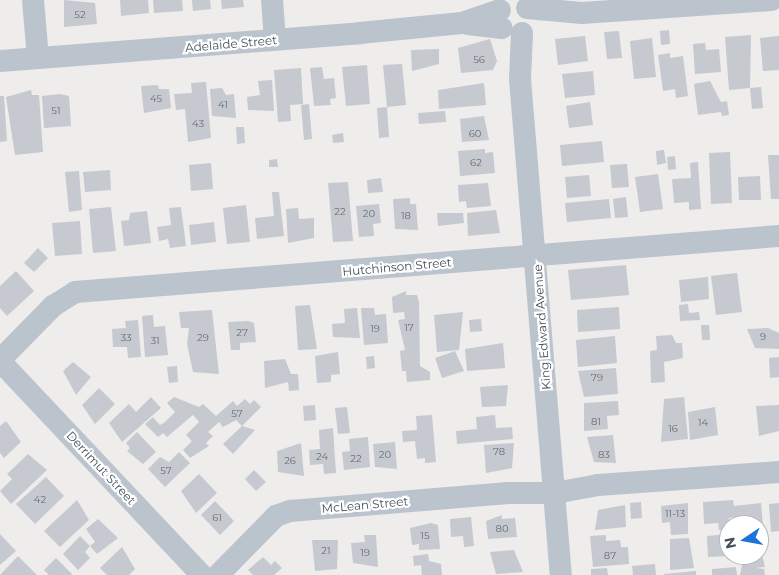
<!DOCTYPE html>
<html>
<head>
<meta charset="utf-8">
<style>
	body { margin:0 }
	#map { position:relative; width:779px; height:575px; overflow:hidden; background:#efecec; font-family:Montserrat,sans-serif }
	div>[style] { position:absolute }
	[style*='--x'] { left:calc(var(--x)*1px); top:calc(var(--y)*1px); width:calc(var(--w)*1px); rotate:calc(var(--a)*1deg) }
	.building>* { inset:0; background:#c6c9cf }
	.minor>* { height:22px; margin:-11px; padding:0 11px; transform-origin:11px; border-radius:11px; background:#bbc4cc }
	span { translate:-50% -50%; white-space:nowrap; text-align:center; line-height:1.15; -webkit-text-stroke:4.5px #fff; paint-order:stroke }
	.number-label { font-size:10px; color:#656e76 }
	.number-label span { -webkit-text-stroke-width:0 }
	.street-label { font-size:12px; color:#455059 }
	.north { position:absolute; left:719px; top:515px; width:50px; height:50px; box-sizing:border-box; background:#fff; border:1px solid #b5b9bd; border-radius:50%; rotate:258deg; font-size:14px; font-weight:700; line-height:20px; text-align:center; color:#455059 }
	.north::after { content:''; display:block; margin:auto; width:18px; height:22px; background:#1c73d9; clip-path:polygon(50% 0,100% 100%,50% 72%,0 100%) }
</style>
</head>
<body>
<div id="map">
	<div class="building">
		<div style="clip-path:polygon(64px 0,95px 3px,97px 24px,64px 27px)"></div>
		<div style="clip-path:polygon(120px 0,148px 0,149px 13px,121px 16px)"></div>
		<div style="clip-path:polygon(153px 0,182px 0,183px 11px,154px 13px)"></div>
		<div style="clip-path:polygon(192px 0,210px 0,211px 9px,193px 11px)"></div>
		<div style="clip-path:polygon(221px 0,243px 0,244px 7px,222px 9px)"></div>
		<div style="clip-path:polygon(669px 30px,670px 44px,661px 45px,660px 31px)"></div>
		<div style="clip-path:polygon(619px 31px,622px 58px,607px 59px,604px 32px)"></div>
		<div style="clip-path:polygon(751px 35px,750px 88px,729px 90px,725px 37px)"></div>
		<div style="clip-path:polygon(585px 36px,588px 61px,558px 65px,555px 39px)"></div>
		<div style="clip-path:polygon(779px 36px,779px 70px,763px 71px,760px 38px)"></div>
		<div style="clip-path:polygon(652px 38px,656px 77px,634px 79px,630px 41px)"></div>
		<div style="clip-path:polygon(490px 39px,497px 61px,493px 70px,461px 73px,458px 48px)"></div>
		<div style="clip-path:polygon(705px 43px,706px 50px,719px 49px,721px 72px,695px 74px,693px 44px)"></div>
		<div style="clip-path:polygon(439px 49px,439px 64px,412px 71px,411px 50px)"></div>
		<div style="clip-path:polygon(670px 53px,670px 58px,683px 56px,688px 96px,676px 98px,675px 89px,663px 91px,658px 55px)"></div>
		<div style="clip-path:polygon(402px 64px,406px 105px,387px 107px,383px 65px)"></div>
		<div style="clip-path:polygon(367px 65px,370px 104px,346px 106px,342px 67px)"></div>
		<div style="clip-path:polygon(322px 67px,324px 79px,334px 78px,336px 98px,330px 99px,331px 105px,314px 106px,310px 68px)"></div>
		<div style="clip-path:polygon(301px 68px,303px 104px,290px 105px,291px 121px,278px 122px,274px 70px)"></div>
		<div style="clip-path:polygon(593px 71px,595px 95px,565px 98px,562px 74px)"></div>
		<div style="clip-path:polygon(272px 80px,274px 111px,248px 110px,247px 97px,260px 95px,258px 81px)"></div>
		<div style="clip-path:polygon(710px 81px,721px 102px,727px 101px,729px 115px,722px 116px,721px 112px,698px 115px,694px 84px)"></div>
		<div style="clip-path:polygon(206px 82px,211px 138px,188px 142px,185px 109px,176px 110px,174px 94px,192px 93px,191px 83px)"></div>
		<div style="clip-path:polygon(484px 83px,486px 105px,439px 109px,438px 90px)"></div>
		<div style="clip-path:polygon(158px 85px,159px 89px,169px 89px,171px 108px,144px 113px,141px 86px)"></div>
		<div style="clip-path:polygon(761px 87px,763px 108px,752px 109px,750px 88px)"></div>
		<div style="clip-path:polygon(222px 88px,226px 95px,234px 94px,236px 118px,212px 116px,210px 89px)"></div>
		<div style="clip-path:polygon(31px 90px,32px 95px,39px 95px,43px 152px,15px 155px,6px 97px)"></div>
		<div style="clip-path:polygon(60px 94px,69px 96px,71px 126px,44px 128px,42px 96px)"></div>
		<div style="clip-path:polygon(0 96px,4px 96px,7px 141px,0 142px)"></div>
		<div style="clip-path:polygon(590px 102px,593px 125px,569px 128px,566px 106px)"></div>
		<div style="clip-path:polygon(309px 104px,312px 139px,304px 140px,301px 105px)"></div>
		<div style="clip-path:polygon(387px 107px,389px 137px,379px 138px,377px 108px)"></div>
		<div style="clip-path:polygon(445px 111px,446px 122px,419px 124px,418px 113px)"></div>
		<div style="clip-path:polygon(484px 116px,489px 140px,462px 142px,460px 119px)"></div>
		<div style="clip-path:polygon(236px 127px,244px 127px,245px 143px,237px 144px)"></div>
		<div style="clip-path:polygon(343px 133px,344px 142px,333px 143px,332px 135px)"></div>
		<div style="clip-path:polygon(602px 141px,604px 162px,562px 166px,560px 145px)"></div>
		<div style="clip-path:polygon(485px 149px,485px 153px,493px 152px,495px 173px,460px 176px,458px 151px)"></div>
		<div style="clip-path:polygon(664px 150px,666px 163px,657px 165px,656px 151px)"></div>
		<div style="clip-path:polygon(730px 152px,732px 203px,711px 204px,709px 153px)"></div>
		<div style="clip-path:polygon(768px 155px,779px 155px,779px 199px,771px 199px)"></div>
		<div style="clip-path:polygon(675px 156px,676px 169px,668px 170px,667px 157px)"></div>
		<div style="clip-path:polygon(277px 159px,278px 167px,269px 167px,269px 160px)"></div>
		<div style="clip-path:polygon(698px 162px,701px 209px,689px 210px,689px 202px,674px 203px,672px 179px,691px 178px,690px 163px)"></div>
		<div style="clip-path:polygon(211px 163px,213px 189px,191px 191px,189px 165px)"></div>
		<div style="clip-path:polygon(627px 164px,629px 187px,612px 188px,610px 165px)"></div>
		<div style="clip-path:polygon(110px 170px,111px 190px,85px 192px,83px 172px)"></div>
		<div style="clip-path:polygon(79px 171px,82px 210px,69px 212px,65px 172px)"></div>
		<div style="clip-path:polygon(658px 174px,663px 209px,640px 212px,635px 177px)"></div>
		<div style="clip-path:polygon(589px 175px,591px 196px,567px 198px,565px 177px)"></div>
		<div style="clip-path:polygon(760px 176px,761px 200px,739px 200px,738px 177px)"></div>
		<div style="clip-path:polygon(381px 178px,383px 192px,368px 193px,367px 180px)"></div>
		<div style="clip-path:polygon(348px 182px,353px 241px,333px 242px,328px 183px)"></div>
		<div style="clip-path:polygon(488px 183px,491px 206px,467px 208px,466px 201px,459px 202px,458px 185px)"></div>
		<div style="clip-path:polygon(272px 192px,279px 192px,284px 236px,257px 239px,255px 218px,274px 216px)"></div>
		<div style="clip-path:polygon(626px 197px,628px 217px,615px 218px,613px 199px)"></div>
		<div style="clip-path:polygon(410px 198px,410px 204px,416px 204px,418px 230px,395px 229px,393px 199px)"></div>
		<div style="clip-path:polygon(609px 199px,611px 218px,567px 222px,565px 203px)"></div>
		<div style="clip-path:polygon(379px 204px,381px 223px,373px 224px,374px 236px,359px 237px,356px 206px)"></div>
		<div style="clip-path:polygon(246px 205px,250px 242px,227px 244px,223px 208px)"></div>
		<div style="clip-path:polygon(111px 207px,116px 251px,93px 253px,89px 209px)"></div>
		<div style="clip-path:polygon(181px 207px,186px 246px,170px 248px,168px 239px,159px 241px,157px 227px,171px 225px,169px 208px)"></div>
		<div style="clip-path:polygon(298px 208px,299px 219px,314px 218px,314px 238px,288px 243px,286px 209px)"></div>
		<div style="clip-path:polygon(496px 210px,500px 233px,468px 236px,467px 213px)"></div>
		<div style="clip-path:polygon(147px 211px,151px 243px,124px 246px,121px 221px,129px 220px,130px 213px)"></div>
		<div style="clip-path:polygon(437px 213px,463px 213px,464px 223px,438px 226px)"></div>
		<div style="clip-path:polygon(80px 221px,82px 254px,55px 256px,52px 223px)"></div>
		<div style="clip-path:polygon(214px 222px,216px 242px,191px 245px,189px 225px)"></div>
		<div style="clip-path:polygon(38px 248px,48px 258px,34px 272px,24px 263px)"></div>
		<div style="clip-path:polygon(626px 265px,629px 295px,571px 300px,568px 270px)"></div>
		<div style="clip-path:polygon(16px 271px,34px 291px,7px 316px,0 308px,0 286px)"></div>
		<div style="clip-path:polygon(737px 273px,742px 312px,716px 315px,711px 276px)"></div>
		<div style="clip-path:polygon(708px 277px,709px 299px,681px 302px,679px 280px)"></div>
		<div style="clip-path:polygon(406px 291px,406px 295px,417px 295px,419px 302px,420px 366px,430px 372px,430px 380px,407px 382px,406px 371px,402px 371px,400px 351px,405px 350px,398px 320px,405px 319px,404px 312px,393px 313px,392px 297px)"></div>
		<div style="clip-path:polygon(688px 304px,689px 313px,699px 312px,700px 320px,680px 321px,679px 305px)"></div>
		<div style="clip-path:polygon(310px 305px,317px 349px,298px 350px,295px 306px)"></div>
		<div style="clip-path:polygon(619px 307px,620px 329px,578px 332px,577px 310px)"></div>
		<div style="clip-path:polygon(357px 308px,360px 338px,333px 337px,332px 324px,345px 323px,344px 309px)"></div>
		<div style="clip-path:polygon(361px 308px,374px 308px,375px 315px,386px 314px,388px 343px,364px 345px)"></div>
		<div style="clip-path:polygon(212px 310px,219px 374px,193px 372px,187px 344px,189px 328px,181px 328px,179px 312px)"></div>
		<div style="clip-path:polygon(463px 312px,459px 350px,437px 352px,434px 315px)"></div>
		<div style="clip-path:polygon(153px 315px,154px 327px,165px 326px,168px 355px,145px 357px,142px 316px)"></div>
		<div style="clip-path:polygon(481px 319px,482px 331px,470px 332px,469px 320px)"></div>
		<div style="clip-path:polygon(138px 320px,141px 357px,128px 358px,127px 347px,113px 347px,112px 329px,126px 328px,125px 321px)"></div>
		<div style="clip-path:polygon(248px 321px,254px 323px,256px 342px,240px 343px,240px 350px,231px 350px,228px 322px)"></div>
		<div style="clip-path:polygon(701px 325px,709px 325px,710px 340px,702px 340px)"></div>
		<div style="clip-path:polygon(768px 328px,779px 333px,779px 349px,755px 348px,747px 329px)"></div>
		<div style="clip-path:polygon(672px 335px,676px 343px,682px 343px,683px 358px,664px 362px,665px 382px,651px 383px,650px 351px,657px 350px,656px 336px)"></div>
		<div style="clip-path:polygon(615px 336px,617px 363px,578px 367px,576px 340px)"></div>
		<div style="clip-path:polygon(503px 343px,505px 368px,467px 371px,465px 349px)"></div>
		<div style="clip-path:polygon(455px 351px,464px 371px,442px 378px,435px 358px)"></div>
		<div style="clip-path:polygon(338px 352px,340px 374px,331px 375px,331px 382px,317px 383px,315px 356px)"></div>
		<div style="clip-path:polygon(374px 356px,375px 368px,367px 369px,366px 357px)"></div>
		<div style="clip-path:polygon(779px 357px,779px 377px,770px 378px,769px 358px)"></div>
		<div style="clip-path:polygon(285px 359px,291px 374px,298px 374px,299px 390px,289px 391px,288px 382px,265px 388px,264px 361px)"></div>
		<div style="clip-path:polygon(73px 362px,91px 377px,76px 395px,63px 371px)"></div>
		<div style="clip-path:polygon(177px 366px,178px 382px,169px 383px,167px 367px)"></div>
		<div style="clip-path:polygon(616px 368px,618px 394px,584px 397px,578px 371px)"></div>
		<div style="clip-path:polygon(508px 385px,506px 406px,482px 407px,480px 387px)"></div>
		<div style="clip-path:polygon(99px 388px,115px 404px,95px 424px,82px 405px)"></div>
		<div style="clip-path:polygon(151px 397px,161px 408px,122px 442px,109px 423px,129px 404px,136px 412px)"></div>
		<div style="clip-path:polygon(174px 397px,199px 407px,203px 404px,216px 416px,233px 401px,237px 406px,245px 399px,250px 404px,254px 400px,261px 407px,242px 426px,255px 430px,233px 454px,223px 444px,242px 426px,236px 420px,223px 427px,219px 422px,208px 432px,213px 436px,206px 443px,209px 446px,190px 458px,183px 450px,192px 441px,186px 435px,199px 422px,193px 415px,167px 437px,163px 433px,158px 437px,145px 424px,153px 417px,160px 425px,165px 422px,175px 412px,167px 403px)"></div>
		<div style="clip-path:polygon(684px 397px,688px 439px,661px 442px,664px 399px)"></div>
		<div style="clip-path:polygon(618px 401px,619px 415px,607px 416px,608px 429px,584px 431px,584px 403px)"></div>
		<div style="clip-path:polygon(315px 405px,316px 420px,304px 421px,303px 406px)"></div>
		<div style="clip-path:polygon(779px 405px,779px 431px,759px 436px,756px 406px)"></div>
		<div style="clip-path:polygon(347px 407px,350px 433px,338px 434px,335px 408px)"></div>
		<div style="clip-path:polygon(715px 407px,718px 435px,690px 440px,688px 412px)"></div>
		<div style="clip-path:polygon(432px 415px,436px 462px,425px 463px,425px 458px,417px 459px,415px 441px,403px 442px,402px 431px,417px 430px,416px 416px)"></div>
		<div style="clip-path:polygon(495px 415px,496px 428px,512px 427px,513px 439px,457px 444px,456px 431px,477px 429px,476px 417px)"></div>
		<div style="clip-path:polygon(6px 421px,21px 442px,4px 458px,0 453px,0 426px)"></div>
		<div style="clip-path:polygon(333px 428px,336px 473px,324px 474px,323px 464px,310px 465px,309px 450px,320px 449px,319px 430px)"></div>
		<div style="clip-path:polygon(137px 432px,156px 452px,143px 464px,127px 451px,130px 448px,126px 443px)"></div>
		<div style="clip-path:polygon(613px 435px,616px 463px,594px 462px,587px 437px)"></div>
		<div style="clip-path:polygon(368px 437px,370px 467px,344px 470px,342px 452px,350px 451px,349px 439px)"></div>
		<div style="clip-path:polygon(395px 442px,397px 469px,375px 467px,373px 444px)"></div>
		<div style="clip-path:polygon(301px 443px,304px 476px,278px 472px,277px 451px)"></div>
		<div style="clip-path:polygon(514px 443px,512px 468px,486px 473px,484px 445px)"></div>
		<div style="clip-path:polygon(179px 452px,190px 463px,165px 487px,148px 469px,160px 457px,169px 462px)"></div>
		<div style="clip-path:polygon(28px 454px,47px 470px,11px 504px,0 491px,12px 479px,7px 474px)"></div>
		<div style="clip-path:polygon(254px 470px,266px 482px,256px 491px,245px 479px)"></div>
		<div style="clip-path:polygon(199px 474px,217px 493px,196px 513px,181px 491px)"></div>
		<div style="clip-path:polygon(46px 477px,64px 496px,35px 524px,16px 504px)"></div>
		<div style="clip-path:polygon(77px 500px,89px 520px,60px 547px,44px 531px)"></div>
		<div style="clip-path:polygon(733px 500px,734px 506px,761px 503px,763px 526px,735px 523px,735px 517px,729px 518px,729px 529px,719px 530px,718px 523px,704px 524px,703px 502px)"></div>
		<div style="clip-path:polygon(215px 501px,234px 521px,220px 535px,201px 515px)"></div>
		<div style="clip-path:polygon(641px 502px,642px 518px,631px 519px,630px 503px)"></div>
		<div style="clip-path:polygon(688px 503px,688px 534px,671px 535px,670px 522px,662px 523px,661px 506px)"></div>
		<div style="clip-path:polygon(779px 503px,779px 531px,771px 532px,769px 504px)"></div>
		<div style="clip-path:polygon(625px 505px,626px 527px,595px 530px,598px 510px)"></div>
		<div style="clip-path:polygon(502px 515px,502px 519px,515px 518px,517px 537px,488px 539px,486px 521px)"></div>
		<div style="clip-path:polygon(471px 517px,474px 546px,464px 547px,463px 536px,451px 537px,450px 519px)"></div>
		<div style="clip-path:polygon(98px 519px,118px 538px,97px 554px,90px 546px,95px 542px,86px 529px)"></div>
		<div style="clip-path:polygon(431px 523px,438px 525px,440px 549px,419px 550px,419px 544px,412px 545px,410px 528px)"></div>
		<div style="clip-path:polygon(0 534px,16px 551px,0 565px)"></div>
		<div style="clip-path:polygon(729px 534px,729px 556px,708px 557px,707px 536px)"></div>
		<div style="clip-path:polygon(364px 535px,376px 535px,378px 567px,353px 563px,351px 543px,365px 542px)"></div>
		<div style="clip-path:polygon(606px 535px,606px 541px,620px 540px,621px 547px,628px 547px,629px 564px,593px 567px,590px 536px)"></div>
		<div style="clip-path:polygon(80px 536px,90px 546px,85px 552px,90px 558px,78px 570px,63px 554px)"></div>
		<div style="clip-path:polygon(689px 538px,694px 568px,670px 570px,670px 539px)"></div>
		<div style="clip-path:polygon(312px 540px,338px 540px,337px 569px,315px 571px)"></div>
		<div style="clip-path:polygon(759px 542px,765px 567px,756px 568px,764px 569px,765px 575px,740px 575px,744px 555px,759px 555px)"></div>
		<div style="clip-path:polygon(122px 547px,135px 569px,129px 575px,107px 575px,100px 568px)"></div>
		<div style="clip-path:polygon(514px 550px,523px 572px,496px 574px,490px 552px)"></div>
		<div style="clip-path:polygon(428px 554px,429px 561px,441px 564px,442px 575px,422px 575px,421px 565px,414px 566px,413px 556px)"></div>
		<div style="clip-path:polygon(18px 556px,37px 575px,0 575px)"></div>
		<div style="clip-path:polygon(263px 557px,271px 565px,275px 561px,282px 568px,274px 575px,253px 575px,248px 570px)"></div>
		<div style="clip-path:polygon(56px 558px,72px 574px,71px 575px,49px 575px,44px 570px)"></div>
		<div style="clip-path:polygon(655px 564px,656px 575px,633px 575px,632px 566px)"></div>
		<div style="clip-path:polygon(736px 567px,737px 575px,712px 575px,712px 569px)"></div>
		<div style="clip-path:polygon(607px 568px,608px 575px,591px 575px,591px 569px)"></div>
		<div style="clip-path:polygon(696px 571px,696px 575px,664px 575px,664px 574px)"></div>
	</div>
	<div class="minor">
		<div style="--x:33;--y:0;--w:58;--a:85.1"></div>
		<div style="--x:272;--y:0;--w:40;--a:85.7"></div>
		<div style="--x:527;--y:8;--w:55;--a:5.2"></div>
		<div style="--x:582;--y:13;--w:190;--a:-3.9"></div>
		<div style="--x:468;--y:24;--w:34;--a:7"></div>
		<div style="--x:522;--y:33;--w:46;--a:92.5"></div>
		<div style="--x:520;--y:79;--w:498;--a:85.3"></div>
		<div style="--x:0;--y:61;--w:361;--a:-4.4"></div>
		<div style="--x:360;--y:33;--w:102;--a:-5.6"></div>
		<div style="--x:462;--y:23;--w:40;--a:-18.9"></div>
		<div style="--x:0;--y:360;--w:76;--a:-45.5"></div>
		<div style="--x:53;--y:306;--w:26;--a:-32"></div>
		<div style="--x:75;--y:292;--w:706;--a:-4.55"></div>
		<div style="--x:0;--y:361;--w:294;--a:46.7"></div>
		<div style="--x:218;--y:575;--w:83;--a:-45.5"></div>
		<div style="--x:276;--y:516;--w:15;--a:-20"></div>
		<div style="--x:290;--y:511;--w:219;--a:-4.7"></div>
		<div style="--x:508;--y:493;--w:47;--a:0"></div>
		<div style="--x:555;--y:493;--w:44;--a:-10.5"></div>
		<div style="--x:598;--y:485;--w:181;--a:-4.1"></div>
	</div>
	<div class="number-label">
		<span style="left:80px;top:15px">52</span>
		<span style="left:479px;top:60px">56</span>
		<span style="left:156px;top:99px">45</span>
		<span style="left:223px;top:105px">41</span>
		<span style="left:56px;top:111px">51</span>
		<span style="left:198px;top:124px">43</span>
		<span style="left:475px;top:134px">60</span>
		<span style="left:476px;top:163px">62</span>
		<span style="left:340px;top:212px">22</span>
		<span style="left:369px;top:214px">20</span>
		<span style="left:406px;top:216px">18</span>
		<span style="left:409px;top:328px">17</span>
		<span style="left:375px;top:329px">19</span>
		<span style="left:242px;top:333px">27</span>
		<span style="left:763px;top:337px">9</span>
		<span style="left:126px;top:338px">33</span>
		<span style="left:203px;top:338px">29</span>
		<span style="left:155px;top:341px">31</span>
		<span style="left:597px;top:378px">79</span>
		<span style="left:237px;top:414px">57</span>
		<span style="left:596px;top:422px">81</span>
		<span style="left:703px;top:423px">14</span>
		<span style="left:673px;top:429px">16</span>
		<span style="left:499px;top:452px">78</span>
		<span style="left:385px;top:455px">20</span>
		<span style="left:604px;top:455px">83</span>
		<span style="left:322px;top:457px">24</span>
		<span style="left:356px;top:459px">22</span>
		<span style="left:290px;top:461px">26</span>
		<span style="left:166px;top:471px">57</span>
		<span style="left:40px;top:500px">42</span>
		<span style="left:675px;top:514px">11-13</span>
		<span style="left:217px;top:518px">61</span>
		<span style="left:502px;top:529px">80</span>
		<span style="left:425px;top:536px">15</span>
		<span style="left:326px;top:551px">21</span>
		<span style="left:365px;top:553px">19</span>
		<span style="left:610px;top:556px">87</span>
	</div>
	<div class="street-label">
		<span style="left:231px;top:44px;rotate:-5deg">Adelaide Street</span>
		<span style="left:397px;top:267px;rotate:-5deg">Hutchinson Street</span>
		<span style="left:542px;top:327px;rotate:-94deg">King Edward Avenue</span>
		<span style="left:101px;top:468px;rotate:47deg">Derrimut Street</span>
		<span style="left:365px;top:505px;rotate:-5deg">McLean Street</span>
	</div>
	<div class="north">N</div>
</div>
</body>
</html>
